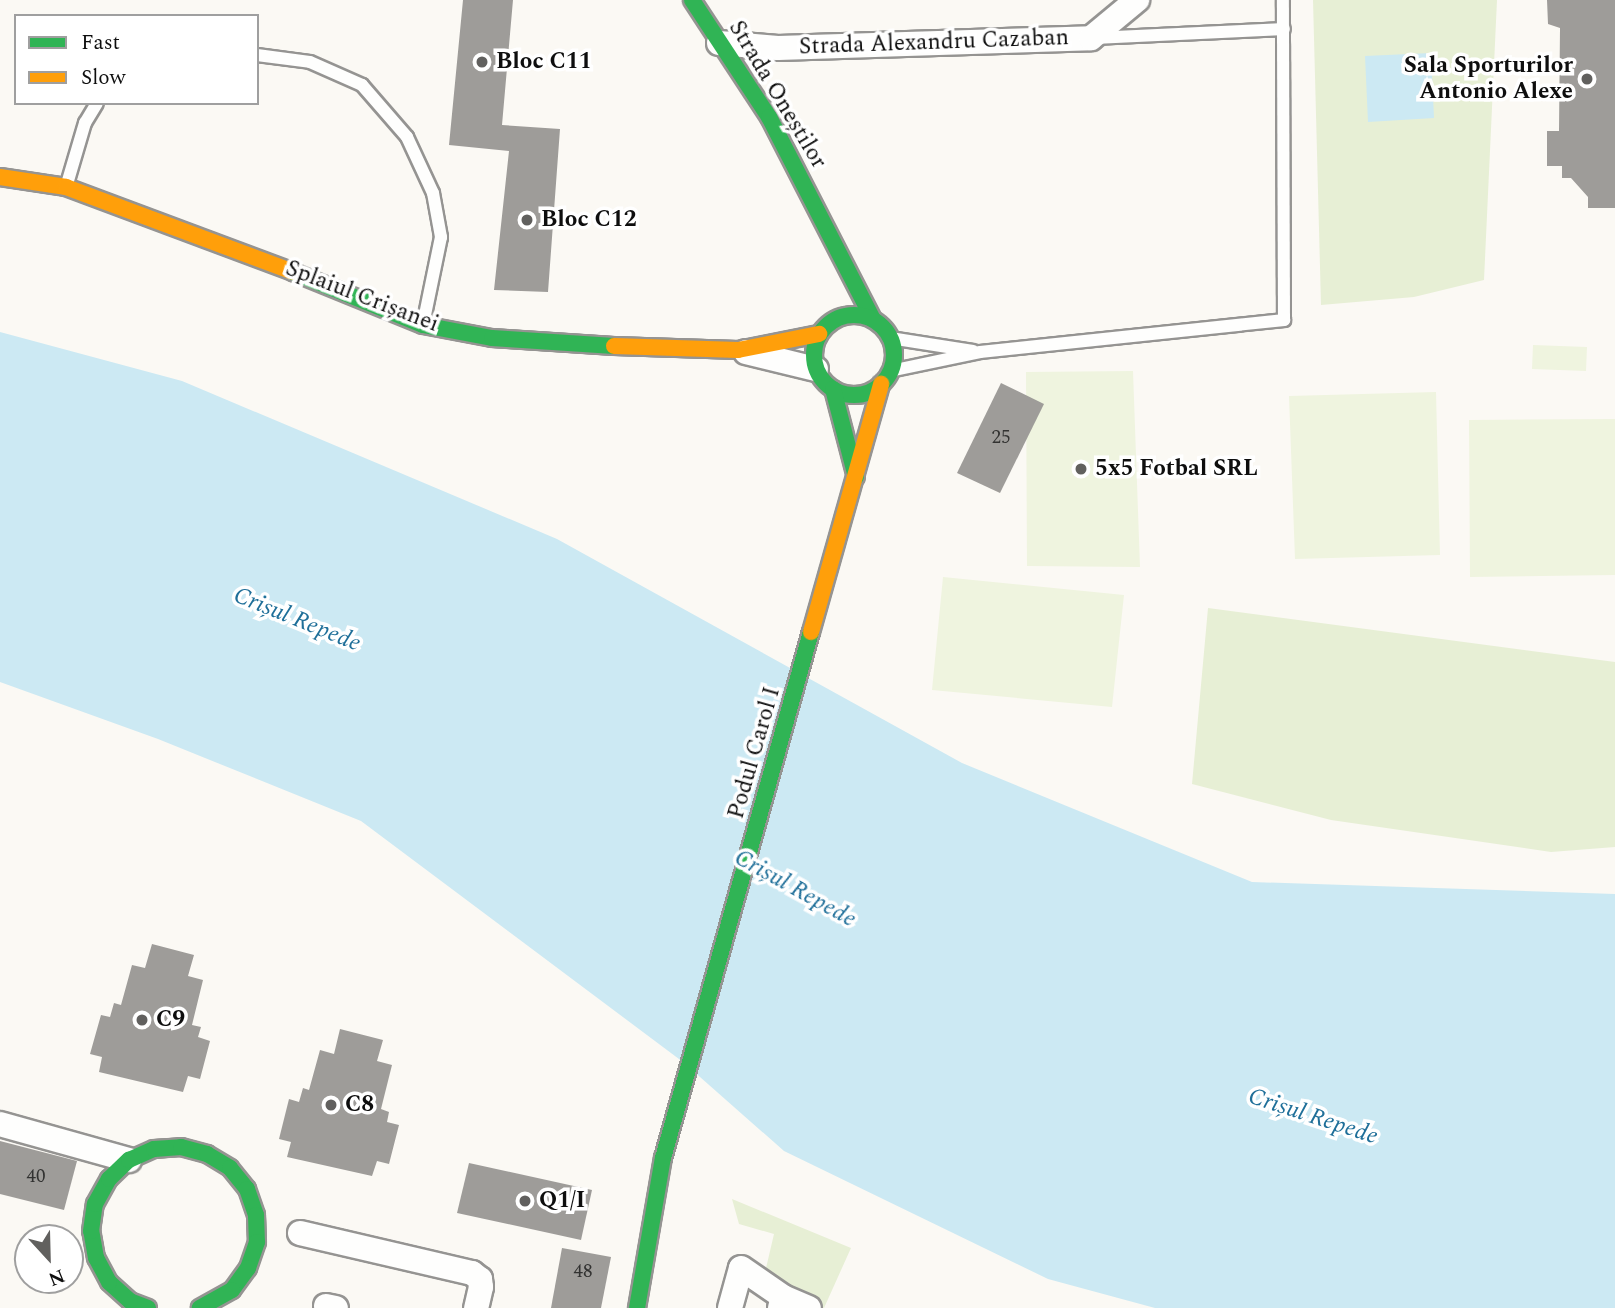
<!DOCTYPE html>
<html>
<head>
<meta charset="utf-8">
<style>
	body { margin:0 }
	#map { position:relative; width:1615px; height:1308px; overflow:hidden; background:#fbf9f4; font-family:Spectral,serif }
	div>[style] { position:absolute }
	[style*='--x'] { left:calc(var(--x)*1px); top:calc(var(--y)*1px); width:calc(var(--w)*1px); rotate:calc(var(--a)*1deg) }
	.green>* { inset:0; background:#e7efd5 }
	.pitch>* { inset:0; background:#eff4df }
	.water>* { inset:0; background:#cce9f3 }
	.building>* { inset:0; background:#9e9c99 }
	.roads { filter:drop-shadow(2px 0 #959492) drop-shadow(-2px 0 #959492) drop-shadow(0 2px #959492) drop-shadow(0 -2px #959492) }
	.lane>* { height:12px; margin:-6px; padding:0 6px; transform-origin:6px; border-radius:6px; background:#fefefd }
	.street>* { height:24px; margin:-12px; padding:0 12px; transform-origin:12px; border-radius:12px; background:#fefefd }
	.fast>* { height:16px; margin:-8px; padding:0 8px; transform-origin:8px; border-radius:8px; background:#30b455 }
	.fast>.ring { margin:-8px; padding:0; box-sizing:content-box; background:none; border:16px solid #30b455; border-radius:50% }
	.slow>* { height:16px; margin:-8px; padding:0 8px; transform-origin:8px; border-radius:8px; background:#ff9f0a }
	.dots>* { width:19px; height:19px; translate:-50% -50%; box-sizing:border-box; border:4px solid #fff; border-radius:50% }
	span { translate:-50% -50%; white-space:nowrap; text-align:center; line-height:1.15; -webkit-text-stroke:7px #fff; paint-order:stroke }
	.number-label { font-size:19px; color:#323231 }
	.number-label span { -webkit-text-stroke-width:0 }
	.street-label { font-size:23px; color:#0e0e0e }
	.poi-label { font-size:23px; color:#0e0e0e; font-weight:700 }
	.left { translate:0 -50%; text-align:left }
	.right { translate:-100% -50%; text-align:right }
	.water-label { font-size:24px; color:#1f6f99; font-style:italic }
	.legend { position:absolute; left:14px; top:14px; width:245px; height:91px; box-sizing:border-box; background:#fff; border:2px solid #9f9f9f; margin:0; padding:9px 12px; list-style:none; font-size:21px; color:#0e0e0e }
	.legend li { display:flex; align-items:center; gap:14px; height:35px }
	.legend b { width:35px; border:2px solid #9f9f9f }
	.north { position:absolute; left:14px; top:1224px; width:70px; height:70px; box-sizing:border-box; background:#fff; border:2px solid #9f9f9f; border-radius:50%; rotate:158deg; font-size:19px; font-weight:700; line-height:28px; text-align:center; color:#0e0e0e }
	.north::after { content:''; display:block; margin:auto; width:24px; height:32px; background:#61605e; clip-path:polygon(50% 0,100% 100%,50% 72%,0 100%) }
</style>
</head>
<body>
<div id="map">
	<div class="green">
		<div style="clip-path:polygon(1313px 0,1497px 0,1484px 280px,1414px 297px,1321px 305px)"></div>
		<div style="clip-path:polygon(1208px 608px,1615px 662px,1615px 847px,1551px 852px,1331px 820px,1192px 784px)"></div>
		<div style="clip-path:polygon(732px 1199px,851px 1248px,824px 1308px,763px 1281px,774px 1234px,739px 1224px)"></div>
	</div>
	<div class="pitch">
		<div style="clip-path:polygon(1533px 345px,1587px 347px,1586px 371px,1532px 369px)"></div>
		<div style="clip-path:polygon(1133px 371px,1140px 567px,1027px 566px,1026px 372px)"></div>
		<div style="clip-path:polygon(1436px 392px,1440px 555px,1295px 559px,1289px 396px)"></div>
		<div style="clip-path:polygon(1615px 419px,1615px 575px,1470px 577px,1469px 420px)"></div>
		<div style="clip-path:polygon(943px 577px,1124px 595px,1112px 707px,932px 690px)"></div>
	</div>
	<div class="water">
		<div style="clip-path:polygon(1431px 53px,1434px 118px,1368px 122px,1365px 56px)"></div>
		<div style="clip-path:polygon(0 332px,182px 381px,557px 539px,962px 763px,1252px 882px,1615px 894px,1615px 1308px,1155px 1308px,1048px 1279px,784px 1151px,683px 1062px,361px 821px,158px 739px,0 682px)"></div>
	</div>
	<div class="building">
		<div style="clip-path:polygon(463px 0,513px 0,502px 125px,560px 129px,548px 292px,494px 290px,509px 151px,449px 145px)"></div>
		<div style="clip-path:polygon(1547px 0,1615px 0,1615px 208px,1588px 208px,1588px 197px,1571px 178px,1562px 178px,1562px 166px,1547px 166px,1547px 131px,1559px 131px,1560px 28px,1548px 24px)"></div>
		<div style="clip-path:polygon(1001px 383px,1044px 404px,1000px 493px,957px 473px)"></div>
		<div style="clip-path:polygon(152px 944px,194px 955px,188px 976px,203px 980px,192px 1025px,201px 1027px,198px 1037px,210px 1041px,200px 1079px,188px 1076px,183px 1092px,99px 1072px,102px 1057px,90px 1054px,101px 1015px,110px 1017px,114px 1003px,121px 1005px,132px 965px,145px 968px)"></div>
		<div style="clip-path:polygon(340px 1029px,383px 1040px,377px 1061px,392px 1065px,381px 1109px,389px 1112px,387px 1122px,399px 1125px,389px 1164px,377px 1161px,372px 1176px,287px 1157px,291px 1142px,279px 1139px,289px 1099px,299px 1102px,303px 1088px,309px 1090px,320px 1050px,334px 1054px)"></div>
		<div style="clip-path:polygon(0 1141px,77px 1161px,64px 1210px,0 1194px)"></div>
		<div style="clip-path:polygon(469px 1163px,592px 1190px,581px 1240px,457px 1213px)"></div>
		<div style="clip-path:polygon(562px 1248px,611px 1257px,601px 1308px,551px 1308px)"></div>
	</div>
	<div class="roads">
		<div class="lane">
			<div style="--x:1095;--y:38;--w:189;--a:-2.7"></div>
			<div style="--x:257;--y:55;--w:53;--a:7.5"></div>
			<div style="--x:310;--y:62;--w:57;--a:23.9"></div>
			<div style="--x:362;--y:85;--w:69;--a:49.1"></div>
			<div style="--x:407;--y:137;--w:62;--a:65.1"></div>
			<div style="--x:433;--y:193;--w:45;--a:79.7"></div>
			<div style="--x:441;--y:237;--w:90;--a:101.6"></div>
			<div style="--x:67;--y:184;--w:64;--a:-73.6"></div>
			<div style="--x:85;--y:123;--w:23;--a:-59"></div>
			<div style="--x:890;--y:338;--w:84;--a:8.9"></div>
			<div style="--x:890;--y:371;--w:92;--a:-11.9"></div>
			<div style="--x:980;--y:352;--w:306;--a:-6"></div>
			<div style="--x:1284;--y:320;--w:320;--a:-90.2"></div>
		</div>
		<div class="street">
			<div style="--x:719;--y:43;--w:59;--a:4.8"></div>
			<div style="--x:778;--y:48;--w:313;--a:-1.8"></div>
			<div style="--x:1091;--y:38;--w:60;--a:-39.6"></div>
			<div style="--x:746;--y:352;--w:72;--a:13.7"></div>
			<div style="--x:0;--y:1124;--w:134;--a:15.6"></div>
			<div style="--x:300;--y:1233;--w:177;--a:13.1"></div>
			<div style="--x:472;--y:1273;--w:10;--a:37"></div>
			<div style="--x:480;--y:1279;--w:8;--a:83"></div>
			<div style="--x:481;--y:1287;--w:22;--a:103"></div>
			<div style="--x:326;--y:1306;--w:10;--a:11"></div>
			<div style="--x:730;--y:1308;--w:41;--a:-74.6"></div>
			<div style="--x:741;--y:1268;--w:51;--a:34.6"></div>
			<div style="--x:780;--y:1308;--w:11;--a:-75"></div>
			<div style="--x:783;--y:1297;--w:28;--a:23"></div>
		</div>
		<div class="fast">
			<div style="--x:692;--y:0;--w:140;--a:56.7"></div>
			<div style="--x:769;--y:117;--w:227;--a:62.8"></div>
			<div style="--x:293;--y:272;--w:140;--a:22.2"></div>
			<div style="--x:423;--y:325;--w:70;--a:10.7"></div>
			<div style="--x:492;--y:338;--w:122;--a:3.8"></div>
			<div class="ring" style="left:814px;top:315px;width:64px;height:64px"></div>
			<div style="--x:833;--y:389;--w:91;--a:75.4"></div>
			<div style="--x:148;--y:1308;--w:19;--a:-159"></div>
			<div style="--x:130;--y:1301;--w:28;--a:-138"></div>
			<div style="--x:109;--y:1282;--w:27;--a:-118"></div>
			<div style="--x:96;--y:1258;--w:27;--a:-100"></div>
			<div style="--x:91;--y:1231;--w:27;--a:-82"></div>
			<div style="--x:95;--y:1204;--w:29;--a:-61"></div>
			<div style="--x:109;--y:1179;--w:28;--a:-44"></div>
			<div style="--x:129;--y:1160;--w:27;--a:-24"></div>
			<div style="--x:154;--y:1149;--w:27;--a:-4"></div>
			<div style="--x:181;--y:1147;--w:27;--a:15"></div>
			<div style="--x:207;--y:1154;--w:27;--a:31"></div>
			<div style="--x:230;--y:1168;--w:27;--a:51"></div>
			<div style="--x:247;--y:1189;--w:28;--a:71"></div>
			<div style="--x:256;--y:1215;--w:27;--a:88"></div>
			<div style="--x:257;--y:1242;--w:28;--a:109"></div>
			<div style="--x:248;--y:1268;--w:27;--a:126"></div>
			<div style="--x:232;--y:1290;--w:37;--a:151"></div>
			<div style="--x:637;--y:1308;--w:152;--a:-80.2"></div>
			<div style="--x:663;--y:1158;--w:546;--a:-74.29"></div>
		</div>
		<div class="slow">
			<div style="--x:0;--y:177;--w:67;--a:8.6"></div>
			<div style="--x:66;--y:187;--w:242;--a:20.5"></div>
			<div style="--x:614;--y:346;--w:124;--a:1.8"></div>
			<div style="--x:738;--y:350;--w:83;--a:-11.2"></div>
			<div style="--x:811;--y:632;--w:258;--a:-74.2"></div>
		</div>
	</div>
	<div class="dots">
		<div style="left:482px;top:62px;background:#61605e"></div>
		<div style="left:1587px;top:79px;background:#61605e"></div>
		<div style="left:527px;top:220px;background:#61605e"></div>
		<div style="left:1081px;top:469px;background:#61605e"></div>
		<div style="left:142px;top:1020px;background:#61605e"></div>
		<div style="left:331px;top:1105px;background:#61605e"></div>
		<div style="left:525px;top:1201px;background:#61605e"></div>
	</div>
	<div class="number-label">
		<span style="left:1001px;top:438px">25</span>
		<span style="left:36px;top:1177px">40</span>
		<span style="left:583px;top:1272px">48</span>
	</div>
	<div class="street-label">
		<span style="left:934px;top:43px;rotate:-2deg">Strada Alexandru Cazaban</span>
		<span style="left:777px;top:95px;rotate:59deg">Strada Oneștilor</span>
		<span style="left:362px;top:297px;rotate:21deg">Splaiul Crișanei</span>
		<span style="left:755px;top:753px;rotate:-74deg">Podul Carol I</span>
	</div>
	<div class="poi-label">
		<span class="left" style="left:496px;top:62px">Bloc C11</span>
		<span class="right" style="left:1573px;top:79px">Sala Sporturilor<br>Antonio Alexe</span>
		<span class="left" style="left:541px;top:220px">Bloc C12</span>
		<span class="left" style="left:1095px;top:469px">5x5 Fotbal SRL</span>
		<span class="left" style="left:156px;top:1020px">C9</span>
		<span class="left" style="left:345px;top:1105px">C8</span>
		<span class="left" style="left:539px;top:1201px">Q1/I</span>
	</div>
	<div class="water-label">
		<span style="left:297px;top:620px;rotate:22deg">Crișul Repede</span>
		<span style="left:795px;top:889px;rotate:29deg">Crișul Repede</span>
		<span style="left:1313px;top:1117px;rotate:18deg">Crișul Repede</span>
	</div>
	<ul class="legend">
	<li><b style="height:9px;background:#30b455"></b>Fast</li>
	<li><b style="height:9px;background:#ff9f0a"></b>Slow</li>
	</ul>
	<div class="north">N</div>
</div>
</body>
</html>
